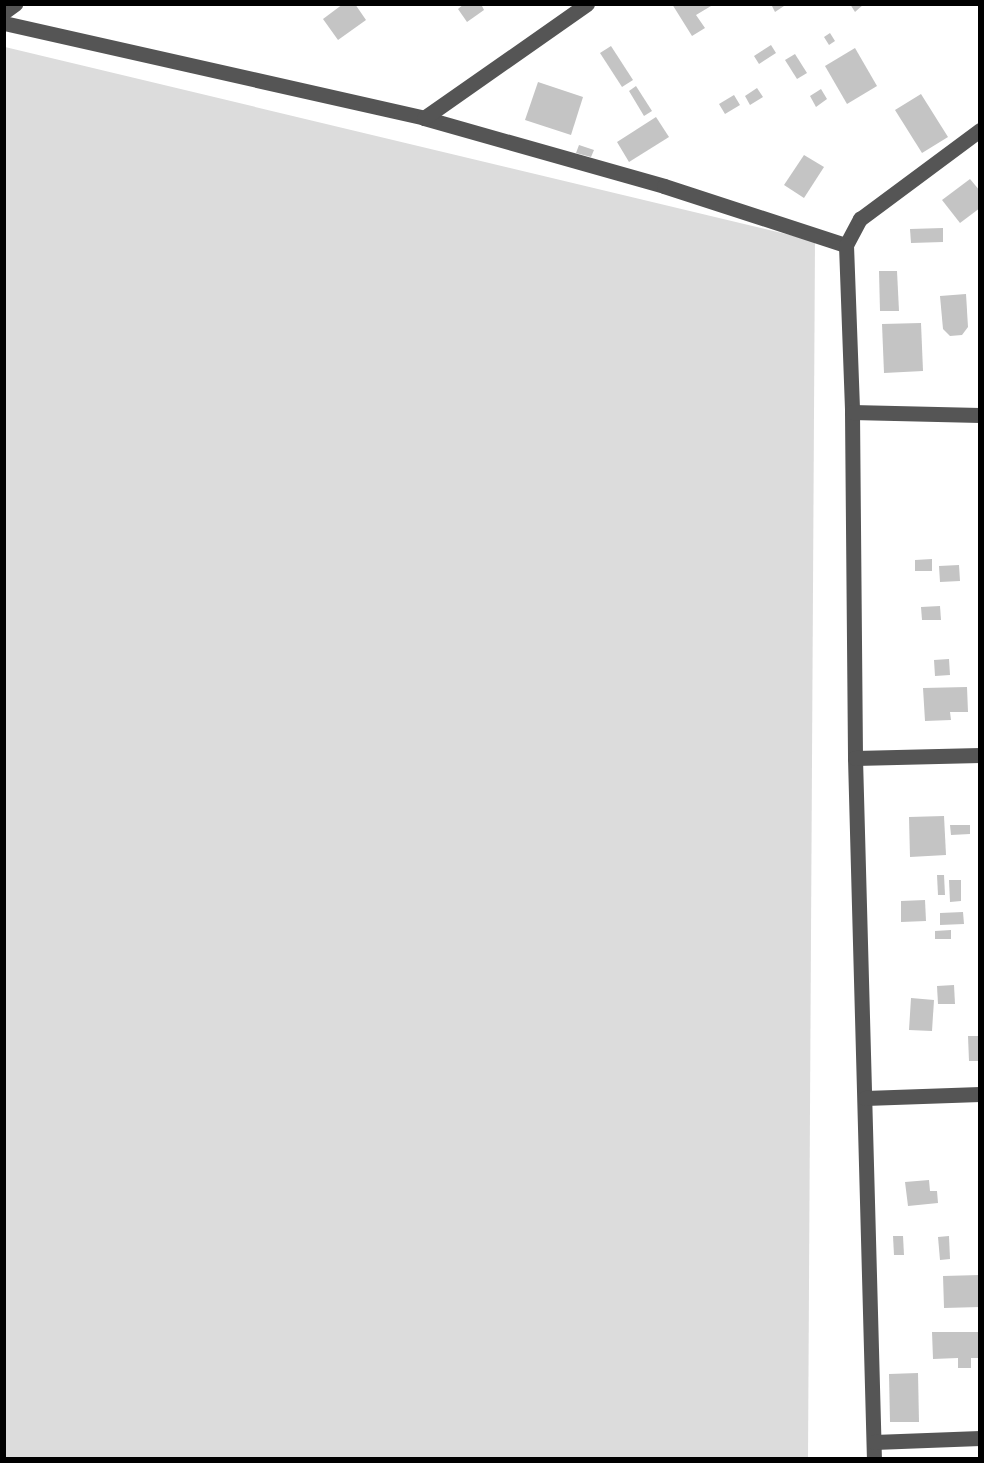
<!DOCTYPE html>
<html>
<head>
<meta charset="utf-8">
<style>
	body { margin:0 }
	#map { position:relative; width:984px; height:1463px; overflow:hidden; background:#fff; font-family:"Source Sans 3",sans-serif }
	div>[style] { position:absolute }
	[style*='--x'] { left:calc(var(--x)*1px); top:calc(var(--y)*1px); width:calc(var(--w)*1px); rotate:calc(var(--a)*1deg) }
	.green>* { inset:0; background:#dcdcdc }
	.building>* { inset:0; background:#c4c4c4 }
	.minor>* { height:15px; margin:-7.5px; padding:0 7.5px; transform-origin:7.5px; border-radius:7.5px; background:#555 }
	span { translate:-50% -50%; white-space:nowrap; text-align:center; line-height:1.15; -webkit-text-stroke:4.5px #fff; paint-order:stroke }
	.frame { position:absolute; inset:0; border:6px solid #000; pointer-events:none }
</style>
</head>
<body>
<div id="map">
	<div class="green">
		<div style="clip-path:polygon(5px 47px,815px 241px,808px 1458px,5px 1458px)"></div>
	</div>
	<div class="building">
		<div style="clip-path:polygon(343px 4px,355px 4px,366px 20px,338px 40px,323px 19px)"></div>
		<div style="clip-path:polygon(464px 4px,481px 4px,484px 10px,467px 22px,458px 9px)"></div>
		<div style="clip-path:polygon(672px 4px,710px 4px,711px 6px,696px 15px,705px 28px,692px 36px)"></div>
		<div style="clip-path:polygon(771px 4px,787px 4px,775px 12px)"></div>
		<div style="clip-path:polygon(850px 4px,864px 4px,855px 12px)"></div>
		<div style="clip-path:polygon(830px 33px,835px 41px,829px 45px,824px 37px)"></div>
		<div style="clip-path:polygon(771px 45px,776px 53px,759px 64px,754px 56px)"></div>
		<div style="clip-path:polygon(611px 46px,633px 80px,622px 87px,600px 53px)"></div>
		<div style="clip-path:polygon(855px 48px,877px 86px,847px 104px,825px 66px)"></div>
		<div style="clip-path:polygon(795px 54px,807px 73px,797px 79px,785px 60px)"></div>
		<div style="clip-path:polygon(538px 82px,583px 97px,571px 135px,525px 120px)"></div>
		<div style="clip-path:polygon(636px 86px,652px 111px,644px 116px,629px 91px)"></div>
		<div style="clip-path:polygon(757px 88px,763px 97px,750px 105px,745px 96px)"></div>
		<div style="clip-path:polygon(821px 89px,827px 99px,816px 107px,810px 96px)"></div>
		<div style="clip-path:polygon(921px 94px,948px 137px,922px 153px,895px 110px)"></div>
		<div style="clip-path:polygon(734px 95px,740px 105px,725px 114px,719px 104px)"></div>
		<div style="clip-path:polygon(656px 117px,669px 137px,629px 162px,617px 142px)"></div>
		<div style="clip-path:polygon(579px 145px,594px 150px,591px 157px,576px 153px)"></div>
		<div style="clip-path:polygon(804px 155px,824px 167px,804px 198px,784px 185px)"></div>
		<div style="clip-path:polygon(970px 179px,980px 191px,980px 208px,960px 223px,942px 200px)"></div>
		<div style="clip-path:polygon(943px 228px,943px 242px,911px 243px,910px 229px)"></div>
		<div style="clip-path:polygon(879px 271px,897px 271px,899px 311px,880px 311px)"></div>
		<div style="clip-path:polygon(966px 294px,968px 327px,962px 335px,950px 336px,943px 329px,940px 296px)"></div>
		<div style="clip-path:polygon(921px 323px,923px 371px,884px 373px,882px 324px)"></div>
		<div style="clip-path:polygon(932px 559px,932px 571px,915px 571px,915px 560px)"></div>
		<div style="clip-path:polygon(959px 565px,960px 581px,940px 582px,939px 566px)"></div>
		<div style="clip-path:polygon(940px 606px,941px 620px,922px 620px,921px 607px)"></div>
		<div style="clip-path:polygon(949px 659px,950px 675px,935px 676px,934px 660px)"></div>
		<div style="clip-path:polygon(967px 687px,968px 712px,950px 712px,951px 720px,925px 721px,923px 688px)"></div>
		<div style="clip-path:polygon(944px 816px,946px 855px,910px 857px,909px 817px)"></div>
		<div style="clip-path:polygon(950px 825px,970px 825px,970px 834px,951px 835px)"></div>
		<div style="clip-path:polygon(937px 875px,944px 875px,945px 895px,938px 895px)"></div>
		<div style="clip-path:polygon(949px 880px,961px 880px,961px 901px,950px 902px)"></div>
		<div style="clip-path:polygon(925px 900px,926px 921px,901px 922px,901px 901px)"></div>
		<div style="clip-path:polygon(963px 912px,964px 924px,940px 925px,940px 913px)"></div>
		<div style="clip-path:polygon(951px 930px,951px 939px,935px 939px,935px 931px)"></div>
		<div style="clip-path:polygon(954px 985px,955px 1004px,938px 1004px,937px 986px)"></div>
		<div style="clip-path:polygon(911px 998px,934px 1000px,932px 1031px,909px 1030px)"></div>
		<div style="clip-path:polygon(968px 1036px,978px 1036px,979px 1061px,969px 1061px)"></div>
		<div style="clip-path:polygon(929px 1180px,930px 1191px,937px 1191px,938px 1203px,908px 1206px,905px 1182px)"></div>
		<div style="clip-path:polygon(893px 1236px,903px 1236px,904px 1255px,894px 1255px)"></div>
		<div style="clip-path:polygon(949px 1236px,950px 1259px,940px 1260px,938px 1237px)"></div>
		<div style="clip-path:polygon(980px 1275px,980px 1307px,944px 1308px,943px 1276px)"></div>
		<div style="clip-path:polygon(932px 1332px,980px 1332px,980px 1358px,971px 1358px,971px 1368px,958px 1368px,958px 1358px,933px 1359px)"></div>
		<div style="clip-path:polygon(918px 1373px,919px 1422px,890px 1422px,889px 1374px)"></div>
	</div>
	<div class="minor">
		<div style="--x:4;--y:12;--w:14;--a:-36"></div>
		<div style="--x:4;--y:23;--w:431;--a:12.7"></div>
		<div style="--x:424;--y:118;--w:249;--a:15.8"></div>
		<div style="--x:664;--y:186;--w:191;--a:18"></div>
		<div style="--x:846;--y:245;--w:30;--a:-62"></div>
		<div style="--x:860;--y:219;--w:149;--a:-36.6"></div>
		<div style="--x:424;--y:118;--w:199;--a:-35"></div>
		<div style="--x:846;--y:245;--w:167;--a:87.9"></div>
		<div style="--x:852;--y:412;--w:346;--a:89.5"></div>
		<div style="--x:855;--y:758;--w:700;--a:88.45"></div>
		<div style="--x:852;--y:412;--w:128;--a:1.3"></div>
		<div style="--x:855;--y:758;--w:125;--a:-1.4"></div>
		<div style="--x:865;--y:1098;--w:115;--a:-2"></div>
		<div style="--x:874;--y:1442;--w:106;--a:-2.2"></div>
	</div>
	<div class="frame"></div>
</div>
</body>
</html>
